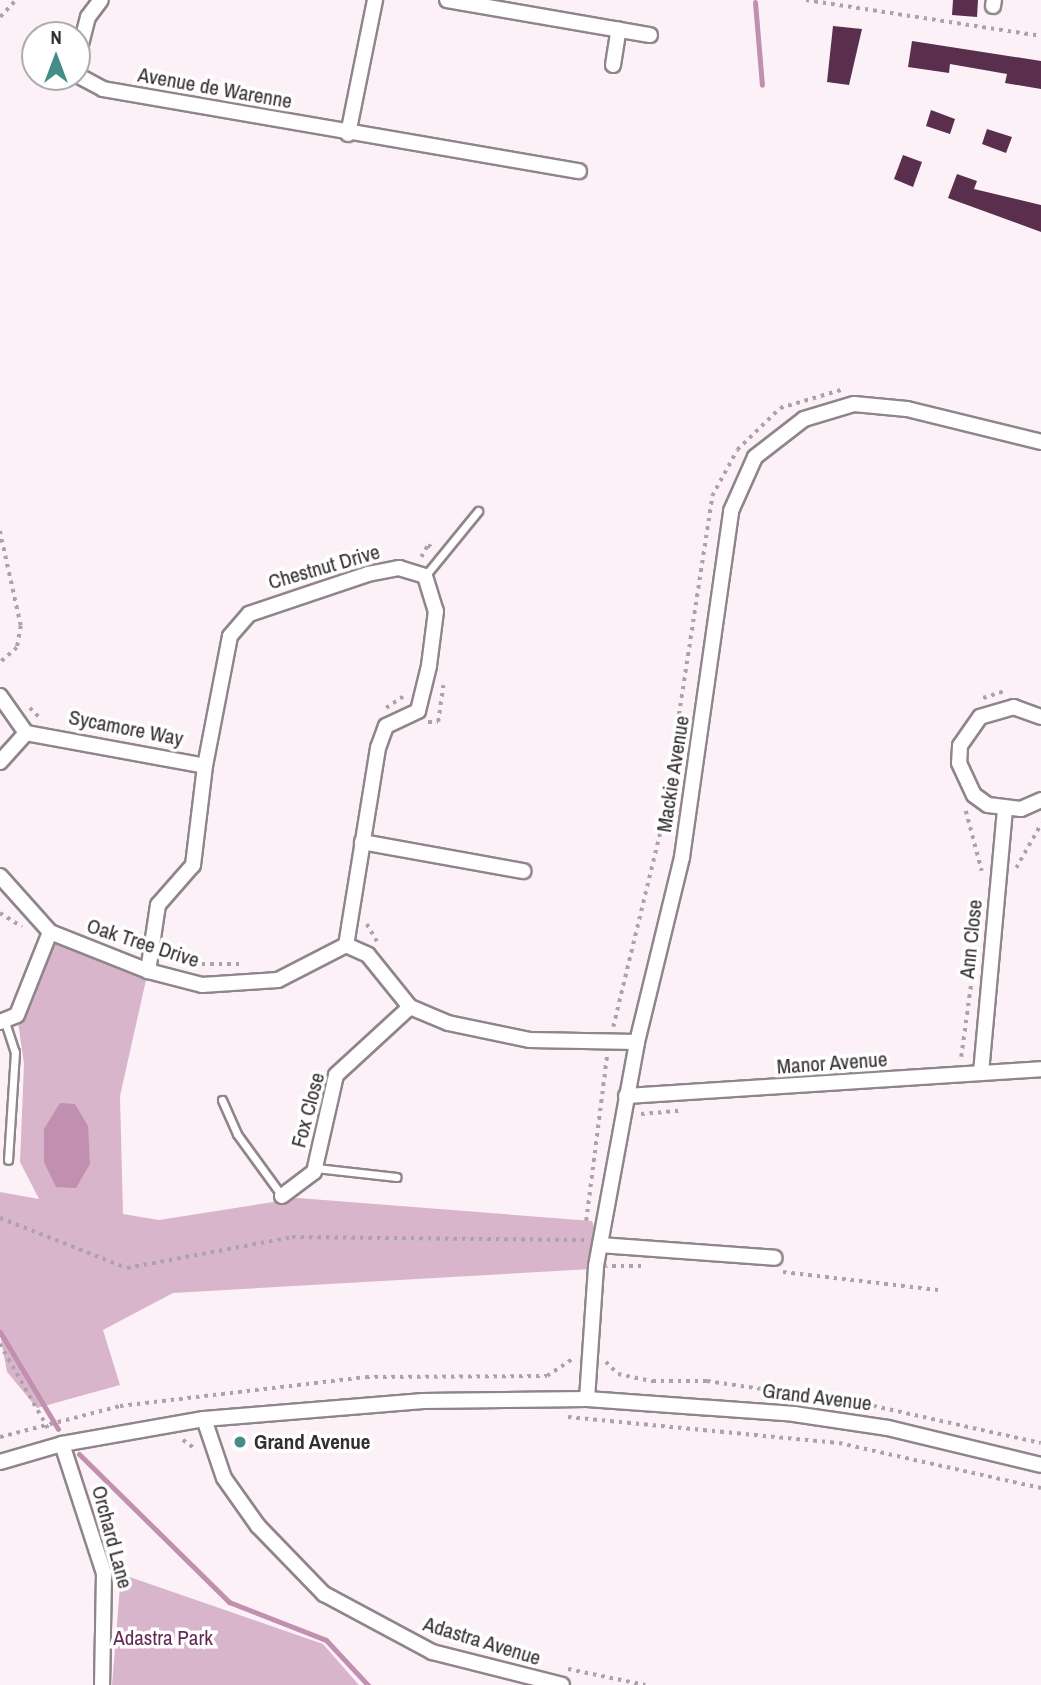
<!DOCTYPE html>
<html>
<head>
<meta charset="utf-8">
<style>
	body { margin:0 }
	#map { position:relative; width:1041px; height:1685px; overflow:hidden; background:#fdf1f8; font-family:"Archivo Narrow",sans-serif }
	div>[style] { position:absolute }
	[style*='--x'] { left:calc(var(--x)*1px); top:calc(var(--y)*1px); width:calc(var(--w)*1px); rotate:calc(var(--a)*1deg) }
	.green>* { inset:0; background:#d9b5cc }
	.water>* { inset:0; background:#c18fb0 }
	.stream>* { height:5px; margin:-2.5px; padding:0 2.5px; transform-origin:2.5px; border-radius:2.5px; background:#c18fb0 }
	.building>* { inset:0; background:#5a2f4d }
	.path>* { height:3.5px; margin-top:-1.75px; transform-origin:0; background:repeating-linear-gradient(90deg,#aca3a8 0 3.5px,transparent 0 8.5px) }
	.roads { filter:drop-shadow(2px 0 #8f858b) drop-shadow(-2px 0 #8f858b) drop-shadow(0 2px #8f858b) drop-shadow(0 -2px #8f858b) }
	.service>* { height:7px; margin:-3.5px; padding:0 3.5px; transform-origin:3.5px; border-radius:3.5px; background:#fff }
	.minor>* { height:14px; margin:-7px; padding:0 7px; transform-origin:7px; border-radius:7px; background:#fff }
	.dots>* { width:19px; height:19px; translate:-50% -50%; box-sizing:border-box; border:4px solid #fff; border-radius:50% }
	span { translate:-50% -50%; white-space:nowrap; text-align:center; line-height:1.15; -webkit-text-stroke:7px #fff; paint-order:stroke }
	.street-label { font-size:21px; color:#332e31 }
	.poi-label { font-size:21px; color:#332e31; font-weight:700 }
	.left { translate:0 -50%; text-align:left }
	.park-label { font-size:21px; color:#662955 }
	.north { position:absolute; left:21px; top:21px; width:70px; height:70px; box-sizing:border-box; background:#fff; border:2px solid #adabad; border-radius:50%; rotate:0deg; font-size:19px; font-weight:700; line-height:28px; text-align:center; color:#332e31 }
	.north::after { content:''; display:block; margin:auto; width:24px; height:32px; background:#458d88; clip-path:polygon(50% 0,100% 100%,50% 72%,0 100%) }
</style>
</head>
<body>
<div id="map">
	<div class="green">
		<div style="clip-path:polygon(50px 932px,148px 971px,120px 1096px,123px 1214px,159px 1220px,298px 1198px,592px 1221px,608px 1268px,173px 1293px,103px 1330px,120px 1385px,37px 1408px,7px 1372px,0 1334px,0 1192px,39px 1199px,20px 1162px,24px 1064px,17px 1015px)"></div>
		<div style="clip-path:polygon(121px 1574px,323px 1644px,359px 1685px,112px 1685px)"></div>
	</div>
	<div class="water">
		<div style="clip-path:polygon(60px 1103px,75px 1104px,88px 1126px,90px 1164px,76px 1188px,56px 1187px,44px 1162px,44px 1129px)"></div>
	</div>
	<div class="stream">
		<div style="--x:755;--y:2;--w:83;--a:85.2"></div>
		<div style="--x:0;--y:1332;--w:113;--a:59.1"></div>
		<div style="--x:79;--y:1454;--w:211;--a:44.6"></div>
		<div style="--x:229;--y:1602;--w:104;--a:21.4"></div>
		<div style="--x:326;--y:1640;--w:62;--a:47"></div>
	</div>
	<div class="building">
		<div style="clip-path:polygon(953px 0,978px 0,977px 17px,952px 15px)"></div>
		<div style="clip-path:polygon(833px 26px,862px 29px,849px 85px,827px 82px)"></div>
		<div style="clip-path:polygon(912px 41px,1041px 61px,1041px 89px,1005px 83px,1007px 74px,950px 64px,949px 73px,908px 67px)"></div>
		<div style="clip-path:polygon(931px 110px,955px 119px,950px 134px,926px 126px)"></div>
		<div style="clip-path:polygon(987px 129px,1012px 137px,1006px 153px,982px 144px)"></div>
		<div style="clip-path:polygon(903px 155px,922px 162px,913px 187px,894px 179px)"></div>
		<div style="clip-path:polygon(957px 174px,977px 181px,974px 189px,1041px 205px,1041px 232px,948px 198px)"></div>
	</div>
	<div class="path">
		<div style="--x:806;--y:0;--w:238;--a:8.7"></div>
		<div style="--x:0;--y:17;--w:23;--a:-47"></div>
		<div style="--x:0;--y:531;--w:97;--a:77.5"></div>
		<div style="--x:21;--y:626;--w:22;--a:100"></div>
		<div style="--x:17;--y:648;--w:23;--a:139"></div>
		<div style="--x:421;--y:557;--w:14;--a:-60"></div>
		<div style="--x:428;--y:545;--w:6;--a:31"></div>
		<div style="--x:983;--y:698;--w:23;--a:-18"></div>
		<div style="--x:30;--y:708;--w:17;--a:45"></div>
		<div style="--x:386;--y:708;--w:23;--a:-34"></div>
		<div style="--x:428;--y:722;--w:10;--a:0"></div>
		<div style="--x:438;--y:722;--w:37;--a:-82"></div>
		<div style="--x:966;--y:811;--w:62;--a:75.1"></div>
		<div style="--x:1016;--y:868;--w:51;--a:-60.4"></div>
		<div style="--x:0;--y:913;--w:26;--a:32"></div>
		<div style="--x:367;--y:924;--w:20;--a:60"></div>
		<div style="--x:193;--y:964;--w:48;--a:0"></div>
		<div style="--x:613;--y:1027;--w:209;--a:-76.4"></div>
		<div style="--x:662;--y:824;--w:332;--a:-81.3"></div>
		<div style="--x:712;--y:496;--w:52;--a:-61.5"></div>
		<div style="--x:737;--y:450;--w:60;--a:-44.3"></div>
		<div style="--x:780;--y:408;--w:67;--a:-16.5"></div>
		<div style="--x:961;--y:1057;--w:75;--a:-82.3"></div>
		<div style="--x:641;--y:1114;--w:38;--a:-5"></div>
		<div style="--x:0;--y:1218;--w:136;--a:21.5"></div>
		<div style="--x:127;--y:1268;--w:168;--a:-10.6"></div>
		<div style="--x:292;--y:1237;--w:292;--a:0.6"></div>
		<div style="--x:586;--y:1221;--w:167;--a:-82.8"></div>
		<div style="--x:612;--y:1266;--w:31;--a:0"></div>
		<div style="--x:783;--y:1272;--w:156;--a:6.6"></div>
		<div style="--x:0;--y:1344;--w:99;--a:60.3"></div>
		<div style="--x:606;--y:1362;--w:17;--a:45"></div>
		<div style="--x:618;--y:1374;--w:35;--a:12"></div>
		<div style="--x:652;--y:1381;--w:55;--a:0"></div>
		<div style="--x:707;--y:1381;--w:160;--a:8.3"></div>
		<div style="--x:865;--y:1404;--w:180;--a:12.5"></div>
		<div style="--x:568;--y:1417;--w:272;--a:5.5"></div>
		<div style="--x:839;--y:1443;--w:207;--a:12.6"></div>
		<div style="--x:0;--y:1437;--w:124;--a:-14.5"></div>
		<div style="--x:120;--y:1406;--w:248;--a:-6.7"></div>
		<div style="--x:366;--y:1377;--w:181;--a:-0.3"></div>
		<div style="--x:547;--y:1376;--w:32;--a:-34"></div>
		<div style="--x:183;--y:1440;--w:17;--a:36"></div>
		<div style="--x:568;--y:1669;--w:79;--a:11.7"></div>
	</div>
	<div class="roads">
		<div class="service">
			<div style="--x:425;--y:576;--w:84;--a:-50.8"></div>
			<div style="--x:5;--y:1022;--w:32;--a:72"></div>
			<div style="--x:15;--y:1052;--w:108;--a:93.7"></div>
			<div style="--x:222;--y:1100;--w:37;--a:66"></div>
			<div style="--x:237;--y:1134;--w:77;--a:54"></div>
			<div style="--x:316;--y:1168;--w:81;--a:6.4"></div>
		</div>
		<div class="minor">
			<div style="--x:447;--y:0;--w:206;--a:9.8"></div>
			<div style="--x:993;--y:6;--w:6;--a:-81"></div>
			<div style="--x:77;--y:60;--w:44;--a:-75.7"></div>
			<div style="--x:88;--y:17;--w:21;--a:-53"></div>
			<div style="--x:613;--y:65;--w:36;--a:-81"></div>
			<div style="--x:77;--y:75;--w:30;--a:28"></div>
			<div style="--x:103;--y:89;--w:483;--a:9.8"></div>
			<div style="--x:348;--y:134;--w:137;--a:-78.6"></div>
			<div style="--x:0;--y:696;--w:45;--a:54.9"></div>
			<div style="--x:1041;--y:717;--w:29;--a:-160"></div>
			<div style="--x:1014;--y:707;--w:35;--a:164"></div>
			<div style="--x:980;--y:717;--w:35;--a:125"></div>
			<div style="--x:960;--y:746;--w:17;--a:93"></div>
			<div style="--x:959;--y:763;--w:35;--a:65"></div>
			<div style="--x:974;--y:795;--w:17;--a:36"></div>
			<div style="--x:988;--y:805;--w:33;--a:7"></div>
			<div style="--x:1021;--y:809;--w:22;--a:-24"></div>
			<div style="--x:0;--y:762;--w:39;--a:-48"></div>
			<div style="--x:26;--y:733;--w:182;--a:10.4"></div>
			<div style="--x:205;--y:766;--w:100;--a:96.9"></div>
			<div style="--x:193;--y:865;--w:53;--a:131.2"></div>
			<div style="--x:158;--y:905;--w:67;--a:98.6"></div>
			<div style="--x:205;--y:766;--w:132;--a:-79.1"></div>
			<div style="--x:230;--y:636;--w:29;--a:-49"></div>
			<div style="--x:249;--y:614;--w:126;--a:-18.6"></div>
			<div style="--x:368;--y:574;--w:32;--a:-11"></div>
			<div style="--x:399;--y:568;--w:27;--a:17"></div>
			<div style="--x:425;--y:576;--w:37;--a:73"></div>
			<div style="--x:436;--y:611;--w:55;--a:97.3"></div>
			<div style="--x:429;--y:666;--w:46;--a:103.7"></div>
			<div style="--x:418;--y:711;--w:35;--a:155"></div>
			<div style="--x:386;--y:726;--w:23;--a:110"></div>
			<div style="--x:378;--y:748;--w:200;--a:99.2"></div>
			<div style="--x:362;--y:842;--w:164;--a:10.2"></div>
			<div style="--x:0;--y:876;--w:75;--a:48.2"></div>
			<div style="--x:50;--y:932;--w:105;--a:21.7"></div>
			<div style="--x:148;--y:971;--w:56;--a:14.5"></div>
			<div style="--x:202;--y:985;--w:76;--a:-3.8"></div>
			<div style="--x:278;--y:980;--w:76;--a:-27.2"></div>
			<div style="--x:346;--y:945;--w:24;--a:24"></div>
			<div style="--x:368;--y:955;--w:67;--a:51.1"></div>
			<div style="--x:410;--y:1007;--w:41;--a:22.8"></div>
			<div style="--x:448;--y:1023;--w:84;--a:11.7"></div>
			<div style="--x:530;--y:1040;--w:107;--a:1.1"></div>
			<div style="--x:0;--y:1022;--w:18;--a:-22"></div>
			<div style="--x:17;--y:1015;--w:89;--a:-68.3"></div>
			<div style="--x:981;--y:1073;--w:264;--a:-84.8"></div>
			<div style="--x:626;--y:1096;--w:416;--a:-3.7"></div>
			<div style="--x:282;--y:1196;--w:40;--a:-37"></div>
			<div style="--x:314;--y:1172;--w:99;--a:-77.2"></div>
			<div style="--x:336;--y:1075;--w:100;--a:-42.6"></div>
			<div style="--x:600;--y:1245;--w:175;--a:4.2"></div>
			<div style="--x:587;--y:1399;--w:133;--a:-86.1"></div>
			<div style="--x:596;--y:1266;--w:228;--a:-79.6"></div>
			<div style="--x:637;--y:1042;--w:190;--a:-76.3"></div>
			<div style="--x:682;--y:857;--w:349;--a:-81.9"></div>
			<div style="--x:731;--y:511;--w:59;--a:-66"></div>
			<div style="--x:755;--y:457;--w:62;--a:-37.8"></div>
			<div style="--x:804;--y:419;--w:52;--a:-16.7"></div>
			<div style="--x:854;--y:404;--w:53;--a:5.4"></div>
			<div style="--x:907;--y:409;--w:138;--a:13.8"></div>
			<div style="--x:204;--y:1419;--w:62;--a:71.3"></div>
			<div style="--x:224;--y:1478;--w:59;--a:54.7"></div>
			<div style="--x:258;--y:1526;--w:95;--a:45.9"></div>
			<div style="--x:324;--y:1594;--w:123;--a:28.2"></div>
			<div style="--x:432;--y:1652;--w:134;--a:14.2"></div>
			<div style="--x:62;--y:1444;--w:136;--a:72"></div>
			<div style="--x:104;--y:1573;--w:112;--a:91"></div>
			<div style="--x:0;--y:1462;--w:65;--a:-16.2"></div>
			<div style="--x:62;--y:1444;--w:144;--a:-10"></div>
			<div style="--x:204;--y:1419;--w:220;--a:-4.7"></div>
			<div style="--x:423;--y:1401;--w:164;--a:-0.7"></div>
			<div style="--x:587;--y:1399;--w:208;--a:4.1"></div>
			<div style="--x:794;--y:1414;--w:95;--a:8.5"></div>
			<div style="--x:888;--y:1428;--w:157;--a:13.6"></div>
		</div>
	</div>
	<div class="dots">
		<div style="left:240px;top:1442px;background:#458d88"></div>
	</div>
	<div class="street-label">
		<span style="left:215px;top:88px;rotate:10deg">Avenue de Warenne</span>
		<span style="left:324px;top:567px;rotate:-16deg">Chestnut Drive</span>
		<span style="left:126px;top:728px;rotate:11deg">Sycamore Way</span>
		<span style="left:673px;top:774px;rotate:-81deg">Mackie Avenue</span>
		<span style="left:971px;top:939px;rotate:-84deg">Ann Close</span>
		<span style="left:143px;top:943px;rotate:18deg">Oak Tree Drive</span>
		<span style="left:832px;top:1063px;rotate:-4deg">Manor Avenue</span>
		<span style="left:308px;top:1110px;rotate:-75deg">Fox Close</span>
		<span style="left:817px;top:1397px;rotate:7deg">Grand Avenue</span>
		<span style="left:112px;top:1537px;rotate:75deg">Orchard Lane</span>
		<span style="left:482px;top:1641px;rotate:17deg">Adastra Avenue</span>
	</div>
	<div class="poi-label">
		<span class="left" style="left:254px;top:1442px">Grand Avenue</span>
	</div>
	<div class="park-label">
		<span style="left:163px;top:1638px">Adastra Park</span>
	</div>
	<div class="north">N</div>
</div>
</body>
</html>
